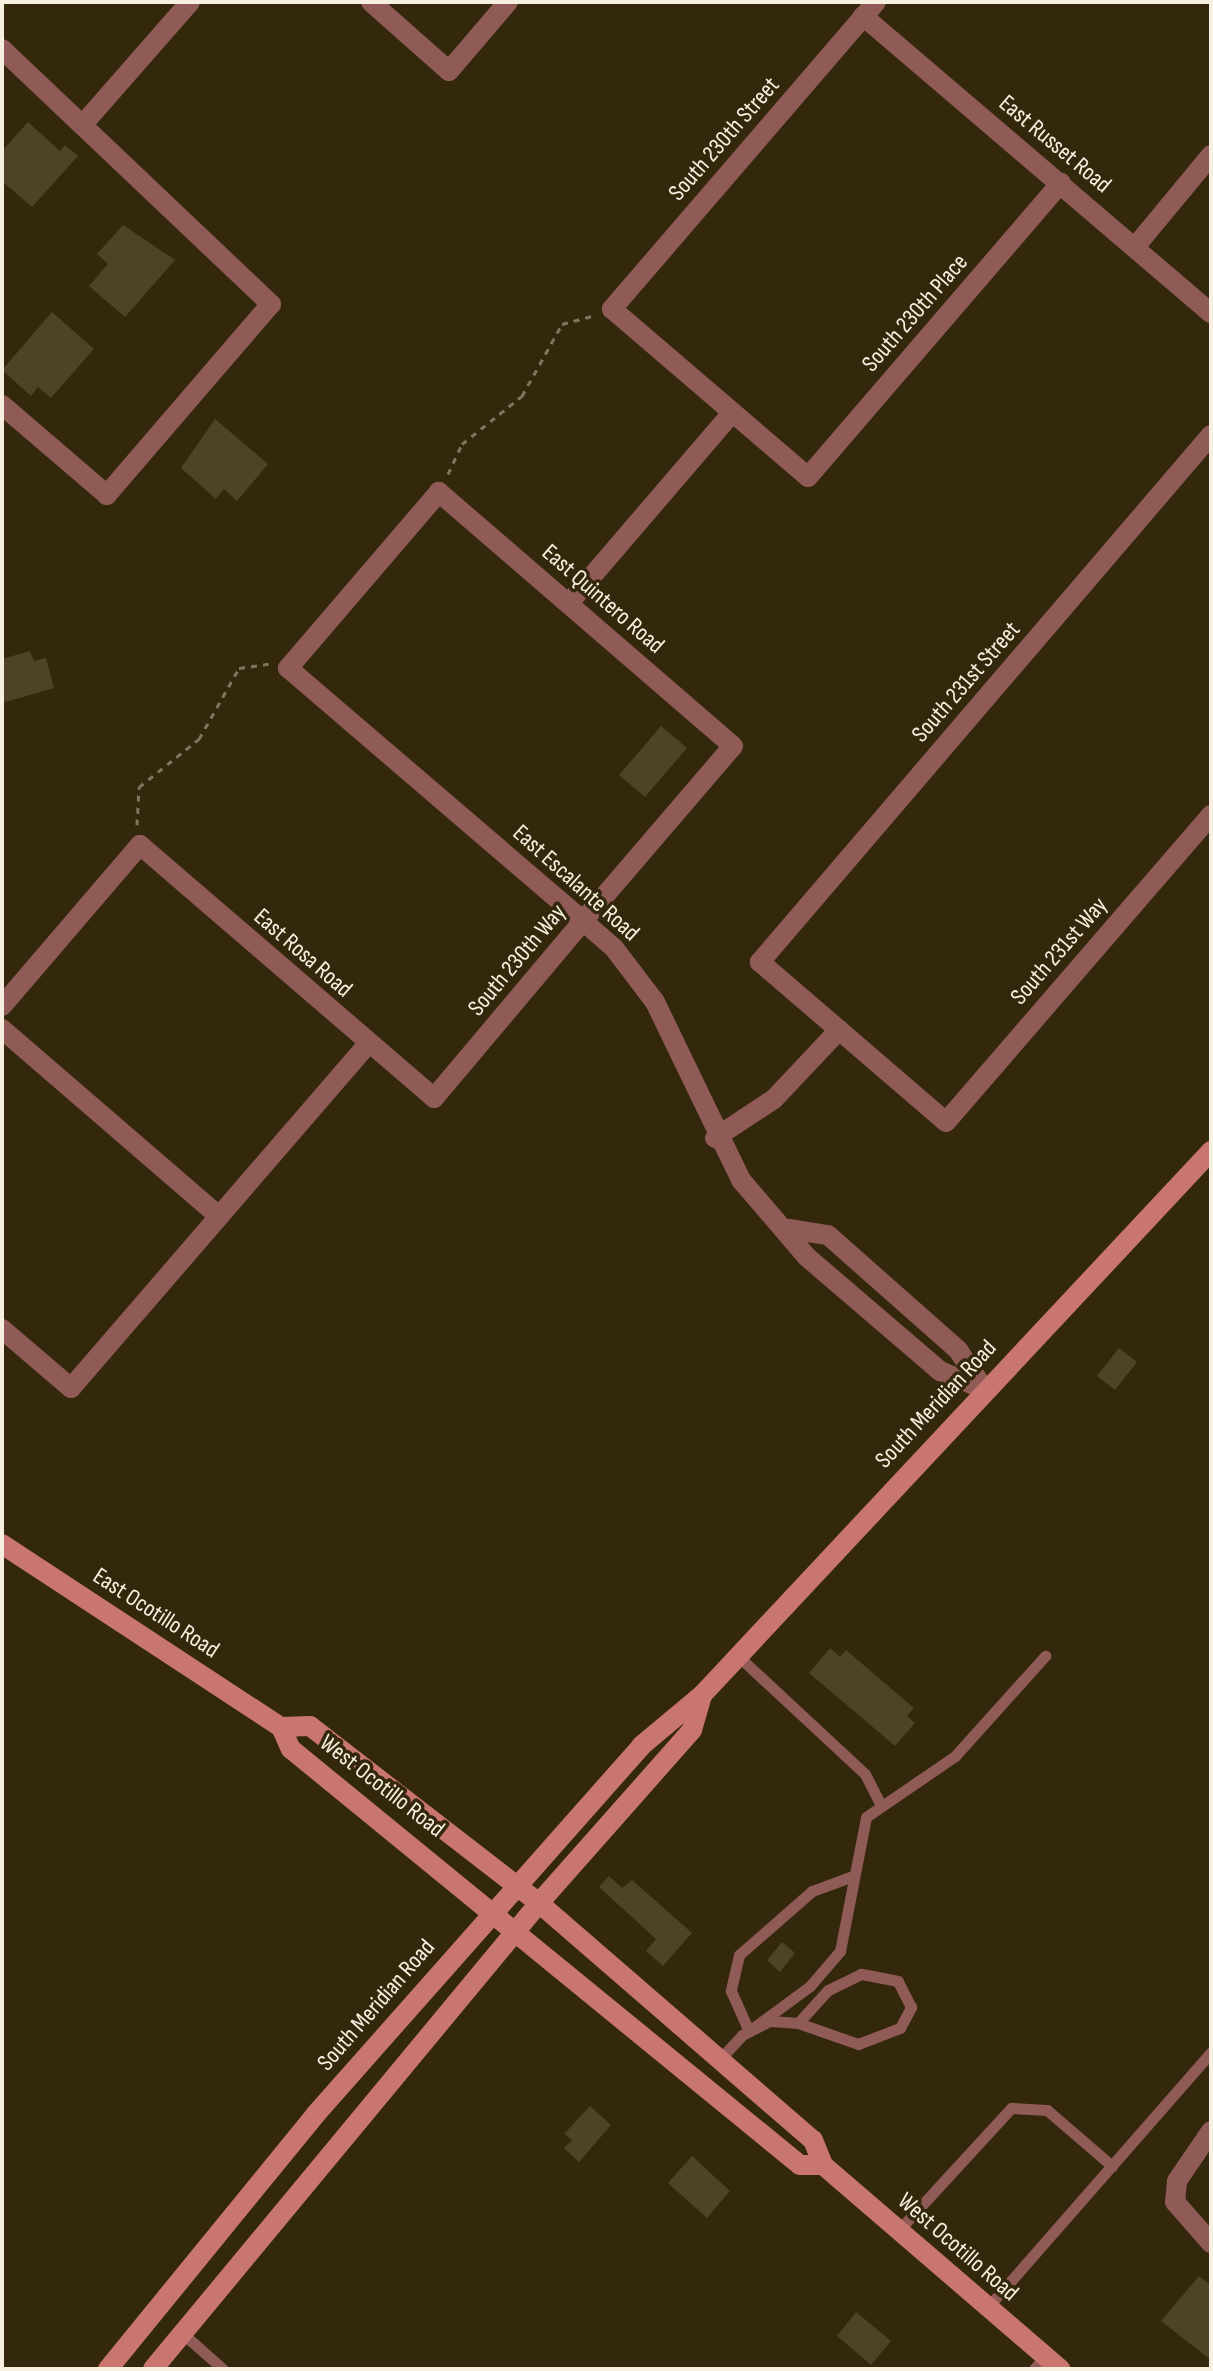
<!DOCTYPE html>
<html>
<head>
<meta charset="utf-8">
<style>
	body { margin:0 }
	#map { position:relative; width:1213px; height:2371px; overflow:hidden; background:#33270c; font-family:"Sofia Sans Condensed",sans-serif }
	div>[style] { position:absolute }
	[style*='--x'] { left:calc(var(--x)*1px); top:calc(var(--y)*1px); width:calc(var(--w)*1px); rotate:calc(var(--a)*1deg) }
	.building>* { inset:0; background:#4e4227 }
	.path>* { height:3px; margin-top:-1.5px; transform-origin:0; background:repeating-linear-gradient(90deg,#7f755f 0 6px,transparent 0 12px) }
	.lane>* { height:11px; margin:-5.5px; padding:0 5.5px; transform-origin:5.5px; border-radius:5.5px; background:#905b57 }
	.street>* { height:20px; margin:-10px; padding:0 10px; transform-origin:10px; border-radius:10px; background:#905b57 }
	.secondary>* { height:20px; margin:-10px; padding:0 10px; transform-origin:10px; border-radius:10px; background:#c97570 }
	span { translate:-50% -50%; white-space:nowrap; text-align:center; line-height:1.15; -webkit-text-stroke:7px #33270c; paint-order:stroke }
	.street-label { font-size:24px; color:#f7efe0 }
	.frame { position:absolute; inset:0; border:4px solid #f7efe0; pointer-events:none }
</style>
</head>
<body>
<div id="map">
	<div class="building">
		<div style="clip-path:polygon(28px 122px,60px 151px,65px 145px,78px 156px,32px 207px,2px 181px,2px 151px)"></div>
		<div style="clip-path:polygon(123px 225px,175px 260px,125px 317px,89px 286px,108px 264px,97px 254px)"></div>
		<div style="clip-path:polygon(52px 312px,94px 349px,51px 398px,38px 387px,31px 396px,2px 370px)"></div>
		<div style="clip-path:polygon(215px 419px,268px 464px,237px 501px,224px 489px,216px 499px,181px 468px)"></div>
		<div style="clip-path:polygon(30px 651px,34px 661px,46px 658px,54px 688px,2px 703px,2px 659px)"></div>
		<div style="clip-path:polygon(661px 726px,687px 748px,645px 797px,619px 775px)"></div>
		<div style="clip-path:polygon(1119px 1348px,1137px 1362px,1115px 1390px,1097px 1376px)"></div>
		<div style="clip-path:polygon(830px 1648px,840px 1657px,846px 1650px,914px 1708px,907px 1716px,915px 1723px,895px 1746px,809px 1673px)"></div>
		<div style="clip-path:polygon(609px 1876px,622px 1888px,632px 1880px,692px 1933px,663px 1966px,646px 1951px,656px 1939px,599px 1887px)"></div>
		<div style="clip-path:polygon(782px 1942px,795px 1953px,780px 1972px,767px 1960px)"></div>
		<div style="clip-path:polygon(590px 2106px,611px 2125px,579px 2162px,564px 2148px,572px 2140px,564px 2134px)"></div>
		<div style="clip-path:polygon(692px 2156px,730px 2191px,707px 2218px,668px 2183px)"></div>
		<div style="clip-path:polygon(1199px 2276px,1211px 2285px,1211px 2360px,1161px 2321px)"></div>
		<div style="clip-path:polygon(856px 2312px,891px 2341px,871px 2365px,837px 2336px)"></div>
	</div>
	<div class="path">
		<div style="--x:448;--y:474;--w:33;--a:-65"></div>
		<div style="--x:462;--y:444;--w:77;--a:-38.7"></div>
		<div style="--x:522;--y:396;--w:82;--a:-60.9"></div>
		<div style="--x:562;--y:324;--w:35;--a:-15"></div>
		<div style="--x:137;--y:825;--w:38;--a:-87"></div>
		<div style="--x:139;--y:787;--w:77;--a:-38.7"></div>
		<div style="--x:199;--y:739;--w:81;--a:-60.6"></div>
		<div style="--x:239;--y:668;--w:30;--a:-8"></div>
	</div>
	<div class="lane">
		<div style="--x:738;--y:1656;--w:173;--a:42.9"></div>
		<div style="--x:865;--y:1774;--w:34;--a:63"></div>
		<div style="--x:853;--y:1876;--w:44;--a:159.9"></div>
		<div style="--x:812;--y:1891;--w:97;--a:138.8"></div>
		<div style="--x:739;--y:1955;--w:37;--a:103"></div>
		<div style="--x:731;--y:1991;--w:44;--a:65.8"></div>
		<div style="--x:749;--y:2031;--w:76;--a:-36.4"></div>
		<div style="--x:810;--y:1986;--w:46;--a:-49.4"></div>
		<div style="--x:840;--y:1951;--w:136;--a:-79"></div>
		<div style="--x:866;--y:1817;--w:108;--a:-34.4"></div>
		<div style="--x:955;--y:1756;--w:135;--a:-48"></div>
		<div style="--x:718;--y:2061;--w:35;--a:-47"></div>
		<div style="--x:742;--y:2035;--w:31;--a:-27"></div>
		<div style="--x:770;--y:2021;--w:28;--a:4"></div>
		<div style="--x:798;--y:2023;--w:64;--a:19.3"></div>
		<div style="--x:858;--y:2044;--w:45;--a:-20.9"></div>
		<div style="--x:900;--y:2028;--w:24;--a:-62"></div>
		<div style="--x:911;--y:2007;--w:29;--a:-117"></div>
		<div style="--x:898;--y:1981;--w:38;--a:-169"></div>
		<div style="--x:861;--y:1974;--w:37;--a:154"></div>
		<div style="--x:828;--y:1990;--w:45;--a:132.3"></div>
		<div style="--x:899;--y:2230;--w:166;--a:-47.4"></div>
		<div style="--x:1011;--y:2108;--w:36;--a:3"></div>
		<div style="--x:1047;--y:2110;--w:86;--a:40.7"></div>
		<div style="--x:988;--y:2307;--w:339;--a:-48.8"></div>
		<div style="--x:181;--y:2332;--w:56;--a:41.4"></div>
		<div style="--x:1034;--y:2369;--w:17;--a:-50"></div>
	</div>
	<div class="street">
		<div style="--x:371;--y:2;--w:104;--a:41.5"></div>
		<div style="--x:449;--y:71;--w:91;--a:-49.5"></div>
		<div style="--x:876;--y:2;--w:405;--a:130.7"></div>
		<div style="--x:612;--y:309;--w:258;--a:40.6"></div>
		<div style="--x:808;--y:477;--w:388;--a:-49.3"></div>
		<div style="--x:863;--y:16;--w:458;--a:40.5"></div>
		<div style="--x:2;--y:49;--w:371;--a:43.5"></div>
		<div style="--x:271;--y:304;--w:252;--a:130.7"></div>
		<div style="--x:107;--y:495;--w:138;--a:-139.4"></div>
		<div style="--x:85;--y:122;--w:159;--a:-48.8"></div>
		<div style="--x:1135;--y:247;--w:119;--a:-50.4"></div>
		<div style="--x:1211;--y:435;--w:694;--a:130.56"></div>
		<div style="--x:760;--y:962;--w:245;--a:40.7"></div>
		<div style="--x:946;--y:1122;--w:406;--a:-49.2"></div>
		<div style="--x:569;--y:603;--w:250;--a:-49.4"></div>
		<div style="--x:2;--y:1006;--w:212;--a:-49.4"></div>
		<div style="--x:140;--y:845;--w:388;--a:40.7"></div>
		<div style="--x:434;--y:1098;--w:231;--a:-49.9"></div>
		<div style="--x:583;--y:921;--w:230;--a:-49.4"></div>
		<div style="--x:733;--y:746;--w:389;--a:-139.2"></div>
		<div style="--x:439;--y:492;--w:232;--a:130.6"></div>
		<div style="--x:288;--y:668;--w:389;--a:40.6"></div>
		<div style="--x:583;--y:921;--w:41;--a:41.1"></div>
		<div style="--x:614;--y:948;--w:68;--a:52.8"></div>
		<div style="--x:655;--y:1002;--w:198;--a:64.2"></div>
		<div style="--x:741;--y:1180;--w:101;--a:49.4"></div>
		<div style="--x:807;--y:1257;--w:175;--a:40.6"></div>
		<div style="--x:940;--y:1371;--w:48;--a:22.2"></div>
		<div style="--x:2;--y:1029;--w:286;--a:40.8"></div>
		<div style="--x:715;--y:1138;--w:71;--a:-33.5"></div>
		<div style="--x:774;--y:1099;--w:95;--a:-46.7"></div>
		<div style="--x:789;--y:1229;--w:39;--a:9"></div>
		<div style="--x:828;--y:1235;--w:174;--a:41.5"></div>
		<div style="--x:958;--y:1350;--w:47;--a:56.3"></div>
		<div style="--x:2;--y:1329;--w:91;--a:40.5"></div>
		<div style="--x:71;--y:1388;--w:454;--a:-49.2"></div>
		<div style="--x:1211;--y:2131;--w:60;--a:124.2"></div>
		<div style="--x:1177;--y:2181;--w:21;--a:95"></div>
		<div style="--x:1175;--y:2202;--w:55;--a:48.7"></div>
	</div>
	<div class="secondary">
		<div style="--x:2;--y:1544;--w:334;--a:33.3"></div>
		<div style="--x:281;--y:1727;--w:29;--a:-2"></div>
		<div style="--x:310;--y:1726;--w:289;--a:37.7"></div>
		<div style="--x:539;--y:1903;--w:362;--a:40.9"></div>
		<div style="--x:813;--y:2140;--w:27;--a:68"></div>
		<div style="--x:823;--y:2165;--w:313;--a:40.7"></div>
		<div style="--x:281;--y:1727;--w:24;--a:66"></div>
		<div style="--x:291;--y:1749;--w:657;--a:39.26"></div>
		<div style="--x:800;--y:2165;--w:23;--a:0"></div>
		<div style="--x:108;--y:2369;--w:328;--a:-50.8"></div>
		<div style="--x:315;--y:2115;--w:492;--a:-48.5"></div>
		<div style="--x:641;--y:1746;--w:80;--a:-39.9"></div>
		<div style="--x:702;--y:1695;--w:745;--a:-46.9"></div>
		<div style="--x:153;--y:2369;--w:605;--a:-50.36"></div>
		<div style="--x:539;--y:1903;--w:231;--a:-48.5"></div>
		<div style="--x:692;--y:1730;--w:36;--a:-74"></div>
	</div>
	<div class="street-label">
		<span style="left:724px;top:139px;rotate:-49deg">South 230th Street</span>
		<span style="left:1055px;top:144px;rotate:40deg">East Russet Road</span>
		<span style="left:915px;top:313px;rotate:-49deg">South 230th Place</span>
		<span style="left:603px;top:599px;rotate:41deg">East Quintero Road</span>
		<span style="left:966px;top:682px;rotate:-49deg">South 231st Street</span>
		<span style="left:576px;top:883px;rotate:42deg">East Escalante Road</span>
		<span style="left:1059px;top:951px;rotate:-49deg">South 231st Way</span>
		<span style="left:303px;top:953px;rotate:41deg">East Rosa Road</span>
		<span style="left:517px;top:960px;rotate:-50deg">South 230th Way</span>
		<span style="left:936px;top:1404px;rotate:-47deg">South Meridian Road</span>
		<span style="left:156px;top:1613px;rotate:33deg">East Ocotillo Road</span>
		<span style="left:382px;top:1786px;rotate:38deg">West Ocotillo Road</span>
		<span style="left:376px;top:2005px;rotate:-49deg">South Meridian Road</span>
		<span style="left:958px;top:2247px;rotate:41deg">West Ocotillo Road</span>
	</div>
	<div class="frame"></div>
</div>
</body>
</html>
